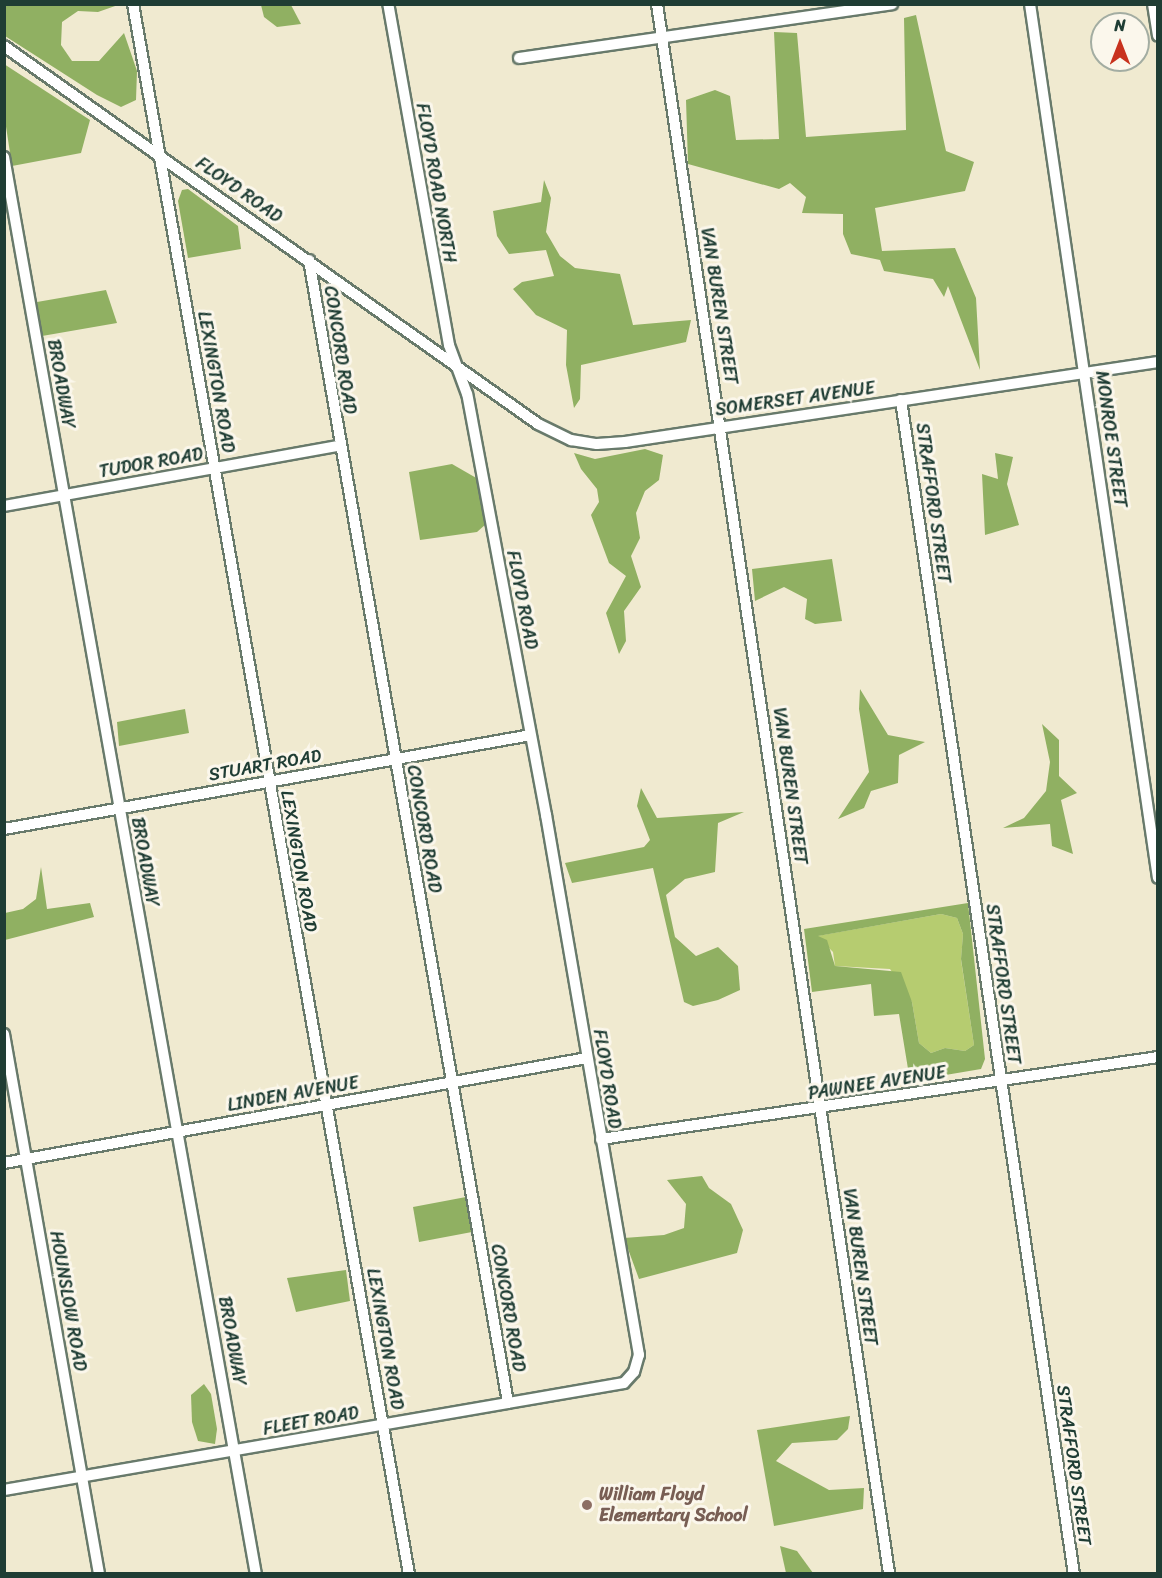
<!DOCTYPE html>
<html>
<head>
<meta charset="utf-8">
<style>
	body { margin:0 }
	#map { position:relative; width:1162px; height:1578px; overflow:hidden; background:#f0ead0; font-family:Sriracha,sans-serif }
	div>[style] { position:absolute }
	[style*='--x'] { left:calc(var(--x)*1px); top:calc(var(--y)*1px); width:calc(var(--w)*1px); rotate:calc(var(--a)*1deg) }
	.green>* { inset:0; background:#b6cc70 }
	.forest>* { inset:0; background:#90b062 }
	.roads { filter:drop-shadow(2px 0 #687a6b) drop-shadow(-2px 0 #687a6b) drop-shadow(0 2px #687a6b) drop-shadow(0 -2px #687a6b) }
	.minor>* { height:10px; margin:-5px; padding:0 5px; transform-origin:5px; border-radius:5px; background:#fff }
	.dots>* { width:16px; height:16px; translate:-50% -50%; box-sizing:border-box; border:3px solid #fbf7ec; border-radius:50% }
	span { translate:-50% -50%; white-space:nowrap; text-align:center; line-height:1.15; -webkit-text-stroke:6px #fbf7ec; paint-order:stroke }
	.street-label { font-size:18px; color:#1f3d34 }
	.education-label { font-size:18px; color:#785e54; font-weight:700 }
	.left { translate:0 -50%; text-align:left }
	.frame { position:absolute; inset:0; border:6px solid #1f3d34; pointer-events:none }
	.north { position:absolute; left:1090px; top:12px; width:60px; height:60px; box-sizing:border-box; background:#fbf7ec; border:2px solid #a3ada2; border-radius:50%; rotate:0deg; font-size:16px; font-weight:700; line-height:24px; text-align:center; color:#1f3d34 }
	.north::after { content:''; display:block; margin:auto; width:21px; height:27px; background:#c8321e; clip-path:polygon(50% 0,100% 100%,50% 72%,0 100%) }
</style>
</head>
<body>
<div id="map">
	<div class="green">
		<div style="clip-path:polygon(941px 914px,957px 918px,963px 934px,961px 960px,974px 1045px,965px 1051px,945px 1048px,931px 1053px,919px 1043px,912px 1002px,890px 969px,835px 966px,833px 952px,817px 936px)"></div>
	</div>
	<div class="forest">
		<div style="clip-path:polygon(4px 5px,118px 5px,98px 12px,78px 11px,62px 22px,61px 45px,72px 61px,99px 61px,124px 33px,137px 71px,136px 100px,121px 107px,97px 95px,5px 36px)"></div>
		<div style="clip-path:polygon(261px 5px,291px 5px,301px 24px,277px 27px,264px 17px)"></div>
		<div style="clip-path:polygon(916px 15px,946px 151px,974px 162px,965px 191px,875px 208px,882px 251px,955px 248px,976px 298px,980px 370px,948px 286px,944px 297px,933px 279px,884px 271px,880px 260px,851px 254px,843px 234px,843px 214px,802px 213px,806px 197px,790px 183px,779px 189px,688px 164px,686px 100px,715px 90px,730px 96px,736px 140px,779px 139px,774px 32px,797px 33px,806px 137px,906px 130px,904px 18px)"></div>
		<div style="clip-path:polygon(4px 64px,90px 120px,81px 153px,12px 166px,5px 120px)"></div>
		<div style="clip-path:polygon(544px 180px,551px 198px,546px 232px,560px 256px,575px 268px,620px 274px,633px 325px,691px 320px,686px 342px,581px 365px,580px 399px,574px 408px,566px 365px,567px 330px,536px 315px,513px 289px,522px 282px,554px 276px,546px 250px,509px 254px,497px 236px,493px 211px,541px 202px)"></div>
		<div style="clip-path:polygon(188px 189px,238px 226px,241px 249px,188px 258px,178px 201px,182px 190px)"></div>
		<div style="clip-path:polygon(106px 290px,117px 323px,42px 336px,37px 302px)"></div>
		<div style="clip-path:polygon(645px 449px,663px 455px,659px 480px,645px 491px,636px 513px,640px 538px,631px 556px,641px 587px,624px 611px,626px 641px,619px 654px,606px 613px,626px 576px,609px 563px,591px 515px,599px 502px,597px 489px,581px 469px,574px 453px,595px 459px)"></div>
		<div style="clip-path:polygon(995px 453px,1013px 457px,1007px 484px,1019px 525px,985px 535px,982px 474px,998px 479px)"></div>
		<div style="clip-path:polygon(452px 464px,478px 479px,486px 524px,477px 532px,420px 540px,409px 472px)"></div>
		<div style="clip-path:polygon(832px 559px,842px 621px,815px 624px,805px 619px,807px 599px,784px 587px,755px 601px,752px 569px)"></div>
		<div style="clip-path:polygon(860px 689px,888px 735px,925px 742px,899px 755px,898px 783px,871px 791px,864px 808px,838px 819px,869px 772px,859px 709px)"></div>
		<div style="clip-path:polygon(185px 709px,189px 733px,119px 746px,117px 722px)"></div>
		<div style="clip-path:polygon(1042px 724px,1059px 740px,1059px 776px,1077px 793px,1061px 800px,1073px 854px,1052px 846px,1050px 824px,1003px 828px,1024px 818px,1046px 791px,1050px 762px)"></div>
		<div style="clip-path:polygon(641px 788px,657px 818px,744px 812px,718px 823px,715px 872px,685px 879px,666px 895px,675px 937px,696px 956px,718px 947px,738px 966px,740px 990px,718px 1000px,693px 1006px,684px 1002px,653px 868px,572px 883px,565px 863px,644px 847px,650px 840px,637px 806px)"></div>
		<div style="clip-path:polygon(41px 867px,47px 909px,90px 903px,94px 917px,5px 940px,5px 913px,23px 909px,36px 899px)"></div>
		<div style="clip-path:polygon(evenodd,968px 903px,985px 1059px,981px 1069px,910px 1081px,899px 1014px,874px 1016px,871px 984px,812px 992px,804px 929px,968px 903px,941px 914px,957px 918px,963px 934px,961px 959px,974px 1045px,965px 1051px,945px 1048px,931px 1053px,919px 1043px,912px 1002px,901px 972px,835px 966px,827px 940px,818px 936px,941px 914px)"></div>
		<div style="clip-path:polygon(702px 1176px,709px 1188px,731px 1204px,743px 1230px,737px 1253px,639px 1279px,624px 1238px,664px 1235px,684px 1228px,686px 1204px,667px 1180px)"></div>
		<div style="clip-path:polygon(466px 1197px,472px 1232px,419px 1242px,413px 1207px)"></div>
		<div style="clip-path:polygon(346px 1270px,350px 1301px,296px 1312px,287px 1278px)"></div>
		<div style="clip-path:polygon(204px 1384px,211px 1394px,217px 1429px,215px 1444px,198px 1441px,192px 1422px,191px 1395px)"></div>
		<div style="clip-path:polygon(850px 1416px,848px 1429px,837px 1440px,792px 1443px,776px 1461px,829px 1490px,864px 1488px,863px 1509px,774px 1526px,757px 1430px)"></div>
		<div style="clip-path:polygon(780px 1546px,797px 1551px,813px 1573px,786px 1573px)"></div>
	</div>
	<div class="roads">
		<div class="minor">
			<div style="--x:133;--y:4;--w:1594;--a:80.03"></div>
			<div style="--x:657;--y:4;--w:1587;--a:81.59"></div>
			<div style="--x:1030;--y:4;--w:883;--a:81.67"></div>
			<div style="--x:1153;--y:4;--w:32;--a:81"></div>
			<div style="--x:4;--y:46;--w:654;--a:35.29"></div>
			<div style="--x:538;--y:424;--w:37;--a:26"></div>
			<div style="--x:571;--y:440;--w:26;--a:9"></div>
			<div style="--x:597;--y:444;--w:28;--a:-4"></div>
			<div style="--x:625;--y:442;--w:539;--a:-8.54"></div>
			<div style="--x:519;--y:58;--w:377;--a:-8.2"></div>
			<div style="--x:4;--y:157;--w:1439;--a:79.92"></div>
			<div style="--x:309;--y:260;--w:1160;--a:80.12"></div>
			<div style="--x:901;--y:400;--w:1187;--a:81.62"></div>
			<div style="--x:4;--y:506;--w:340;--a:-10.2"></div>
			<div style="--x:4;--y:829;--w:535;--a:-10.11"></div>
			<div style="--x:4;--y:1034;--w:548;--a:80.02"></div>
			<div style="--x:601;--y:1139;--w:563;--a:-8.37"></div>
			<div style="--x:4;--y:1163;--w:592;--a:-10.21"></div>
			<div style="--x:4;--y:1490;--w:629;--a:-9.79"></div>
			<div style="--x:624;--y:1383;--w:15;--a:-48"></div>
			<div style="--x:634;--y:1372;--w:18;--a:-74"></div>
			<div style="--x:639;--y:1355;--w:548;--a:-99.77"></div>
			<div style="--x:546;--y:815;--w:428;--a:-100.6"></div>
			<div style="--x:467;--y:394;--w:52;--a:-110.2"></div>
			<div style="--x:449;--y:345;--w:346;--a:-100.1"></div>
		</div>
	</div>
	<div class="dots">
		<div style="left:587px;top:1505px;background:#8d6e63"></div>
	</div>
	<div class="street-label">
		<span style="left:436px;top:183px;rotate:80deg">FLOYD ROAD NORTH</span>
		<span style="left:239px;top:190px;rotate:35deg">FLOYD ROAD</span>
		<span style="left:719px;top:306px;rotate:81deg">VAN BUREN STREET</span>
		<span style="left:340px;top:350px;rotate:81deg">CONCORD ROAD</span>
		<span style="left:216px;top:382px;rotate:80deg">LEXINGTON ROAD</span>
		<span style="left:61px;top:384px;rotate:80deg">BROADWAY</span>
		<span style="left:795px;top:399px;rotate:-8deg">SOMERSET AVENUE</span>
		<span style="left:1111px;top:439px;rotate:82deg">MONROE STREET</span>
		<span style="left:151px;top:463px;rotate:-10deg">TUDOR ROAD</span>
		<span style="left:933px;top:503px;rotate:82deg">STRAFFORD STREET</span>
		<span style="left:522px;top:600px;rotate:79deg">FLOYD ROAD</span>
		<span style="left:265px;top:765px;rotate:-10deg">STUART ROAD</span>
		<span style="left:790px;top:786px;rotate:82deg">VAN BUREN STREET</span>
		<span style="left:424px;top:829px;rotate:80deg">CONCORD ROAD</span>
		<span style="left:299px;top:861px;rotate:80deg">LEXINGTON ROAD</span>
		<span style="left:145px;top:862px;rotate:80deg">BROADWAY</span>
		<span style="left:1003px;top:984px;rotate:82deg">STRAFFORD STREET</span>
		<span style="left:607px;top:1079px;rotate:81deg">FLOYD ROAD</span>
		<span style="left:877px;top:1083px;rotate:-9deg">PAWNEE AVENUE</span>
		<span style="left:293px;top:1094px;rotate:-10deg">LINDEN AVENUE</span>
		<span style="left:860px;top:1267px;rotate:82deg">VAN BUREN STREET</span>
		<span style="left:68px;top:1301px;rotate:80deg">HOUNSLOW ROAD</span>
		<span style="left:508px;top:1308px;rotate:80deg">CONCORD ROAD</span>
		<span style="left:385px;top:1339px;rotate:80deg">LEXINGTON ROAD</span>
		<span style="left:232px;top:1341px;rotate:80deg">BROADWAY</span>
		<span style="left:311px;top:1421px;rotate:-10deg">FLEET ROAD</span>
		<span style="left:1074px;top:1465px;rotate:82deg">STRAFFORD STREET</span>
	</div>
	<div class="education-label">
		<span class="left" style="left:599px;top:1505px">William Floyd<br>Elementary School</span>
	</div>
	<div class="frame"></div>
	<div class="north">N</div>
</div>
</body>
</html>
